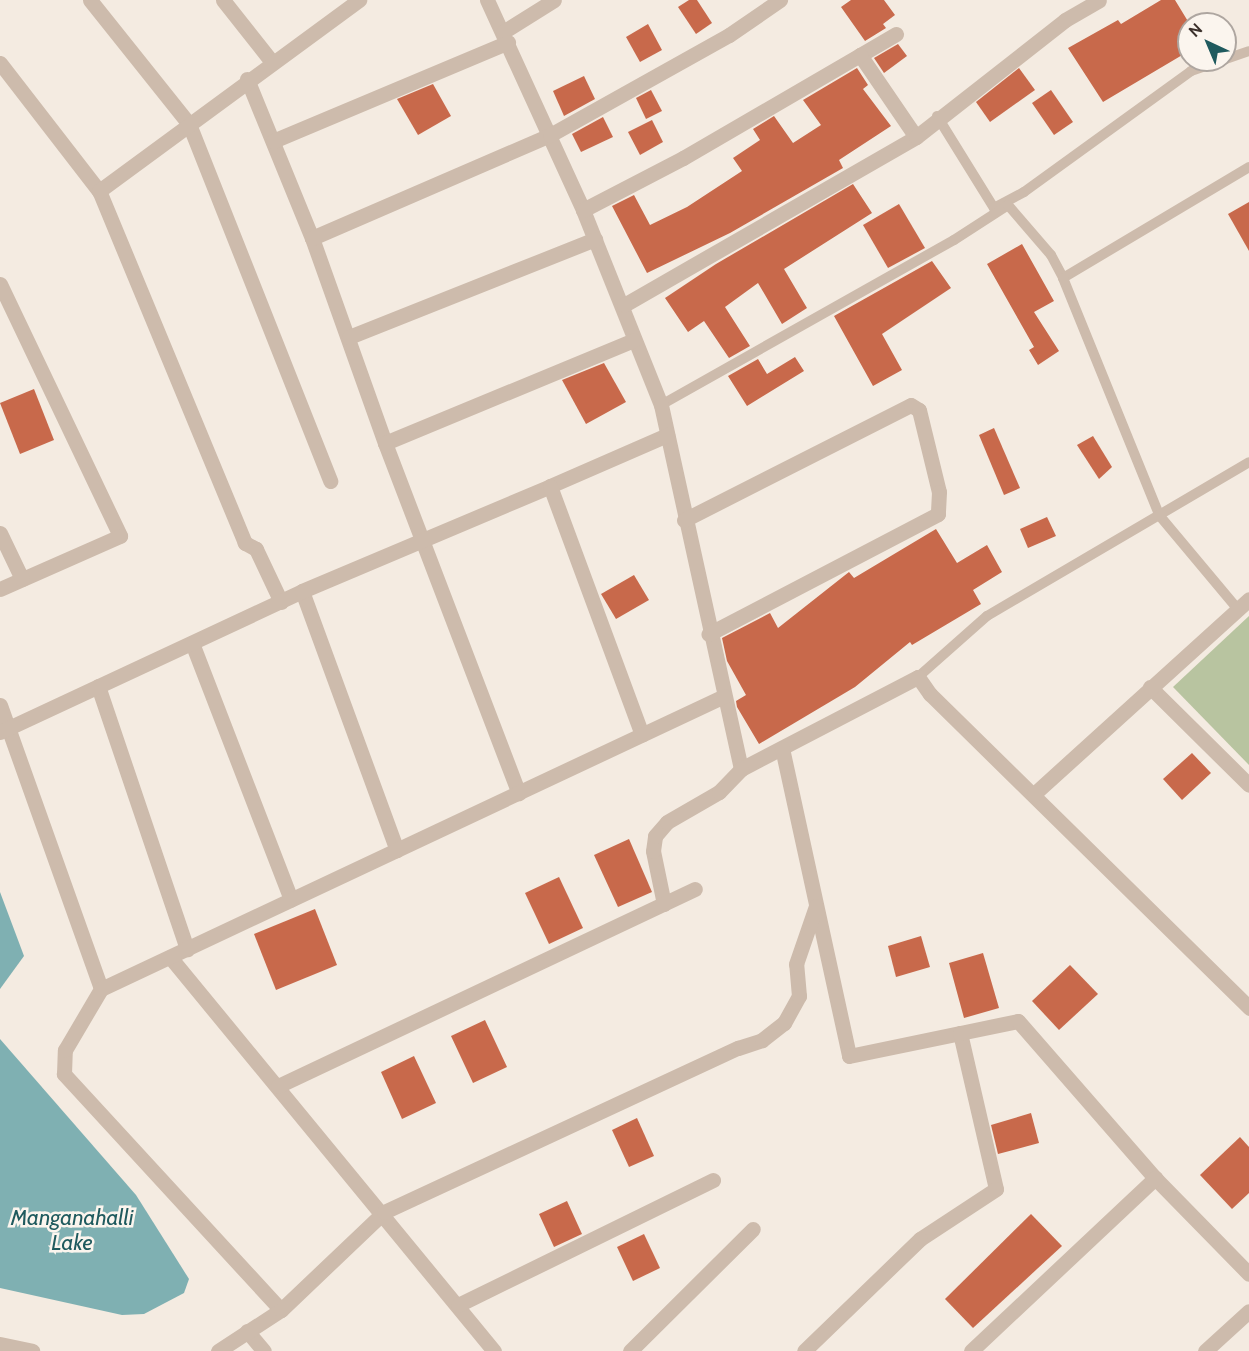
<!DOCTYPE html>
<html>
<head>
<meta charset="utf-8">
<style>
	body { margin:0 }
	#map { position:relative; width:1249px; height:1351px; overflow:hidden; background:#f4ebe1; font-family:Cabin,sans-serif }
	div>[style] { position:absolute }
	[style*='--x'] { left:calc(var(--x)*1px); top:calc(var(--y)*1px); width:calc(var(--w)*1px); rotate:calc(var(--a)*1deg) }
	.green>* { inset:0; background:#b8c4a0 }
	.water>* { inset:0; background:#7fb0b2 }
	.building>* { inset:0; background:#c8694b }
	.service>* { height:10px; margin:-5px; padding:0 5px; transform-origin:5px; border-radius:5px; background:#cdbbac }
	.minor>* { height:15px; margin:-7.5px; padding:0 7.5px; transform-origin:7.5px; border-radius:7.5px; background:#cdbbac }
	span { translate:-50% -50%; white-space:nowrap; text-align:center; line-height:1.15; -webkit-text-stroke:5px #fbf5ee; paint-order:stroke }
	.water-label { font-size:22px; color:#1f5a5e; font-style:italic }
	.north { position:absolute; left:1177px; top:12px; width:60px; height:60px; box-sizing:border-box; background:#fbf5ee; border:2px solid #aea6a0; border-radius:50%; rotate:316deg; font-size:16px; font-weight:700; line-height:24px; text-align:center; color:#3b302b }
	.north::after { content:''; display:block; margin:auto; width:21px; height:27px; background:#1f5a5e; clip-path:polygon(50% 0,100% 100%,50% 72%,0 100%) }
</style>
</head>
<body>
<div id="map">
	<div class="green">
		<div style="clip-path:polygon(1249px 616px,1249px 765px,1173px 687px)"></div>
	</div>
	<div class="water">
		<div style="clip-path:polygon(0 892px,24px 956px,0 989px)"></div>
		<div style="clip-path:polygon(0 1039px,136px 1195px,189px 1279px,184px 1293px,144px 1314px,122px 1315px,0 1288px)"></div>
	</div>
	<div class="building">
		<div style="clip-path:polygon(689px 0,697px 0,712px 23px,696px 34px,678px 7px)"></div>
		<div style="clip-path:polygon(851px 0,884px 0,895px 15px,883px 24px,886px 28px,865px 41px,841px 7px)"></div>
		<div style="clip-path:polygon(1161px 0,1175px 0,1189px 23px,1189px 51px,1103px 102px,1068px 48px,1118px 20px,1121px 24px)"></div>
		<div style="clip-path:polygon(648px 24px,662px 50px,640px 62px,626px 37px)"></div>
		<div style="clip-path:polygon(898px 44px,907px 56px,884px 73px,874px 58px)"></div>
		<div style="clip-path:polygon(857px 68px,868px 85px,863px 89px,891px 126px,839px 160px,843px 168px,730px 233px,647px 273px,612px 206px,634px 195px,650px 225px,687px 207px,742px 171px,733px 158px,760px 140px,753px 129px,774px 116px,793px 143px,821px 125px,803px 100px)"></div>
		<div style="clip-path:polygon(1019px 68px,1035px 90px,990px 122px,976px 102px)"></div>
		<div style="clip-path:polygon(584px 76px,595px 99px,564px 116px,553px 91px)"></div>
		<div style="clip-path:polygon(433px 84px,451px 116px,418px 135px,397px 99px)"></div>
		<div style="clip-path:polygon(651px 90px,662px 111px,646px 119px,636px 98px)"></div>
		<div style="clip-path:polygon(1051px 90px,1073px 122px,1054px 135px,1032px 103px)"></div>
		<div style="clip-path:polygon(603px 117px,613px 137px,581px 152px,572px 134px)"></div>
		<div style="clip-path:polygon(652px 120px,663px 142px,640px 155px,628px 132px)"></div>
		<div style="clip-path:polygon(853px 184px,872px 213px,784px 269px,807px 308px,782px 324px,758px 283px,725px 307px,750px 346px,729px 358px,704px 321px,688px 332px,665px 298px,716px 264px)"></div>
		<div style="clip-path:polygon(1249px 202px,1249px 251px,1228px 214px)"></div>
		<div style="clip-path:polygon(899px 204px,925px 248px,888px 268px,863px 225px)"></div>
		<div style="clip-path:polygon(1022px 244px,1054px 301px,1034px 312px,1059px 351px,1038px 365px,1029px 350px,1034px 347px,987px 264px)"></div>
		<div style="clip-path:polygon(932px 261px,951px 288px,882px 334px,902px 370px,873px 386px,834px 316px)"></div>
		<div style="clip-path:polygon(795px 357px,804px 371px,747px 406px,728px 376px,758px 359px,767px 374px)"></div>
		<div style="clip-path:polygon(604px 363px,626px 402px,586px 424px,562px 380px)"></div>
		<div style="clip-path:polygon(34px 389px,54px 440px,20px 454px,0 403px)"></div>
		<div style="clip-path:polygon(994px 428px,1020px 488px,1004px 495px,979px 435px)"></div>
		<div style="clip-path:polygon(1093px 436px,1112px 467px,1099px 479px,1077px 445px)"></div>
		<div style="clip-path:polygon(1047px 517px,1056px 536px,1028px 548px,1020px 529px)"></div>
		<div style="clip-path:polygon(936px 529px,957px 563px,987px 545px,1002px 572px,973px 590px,981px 604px,912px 645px,910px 642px,855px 687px,759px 744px,737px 707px,736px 701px,746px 695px,727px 661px,722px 638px,770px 613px,778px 628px,849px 572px,854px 578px)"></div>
		<div style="clip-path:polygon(634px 575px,649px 600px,616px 619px,601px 594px)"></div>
		<div style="clip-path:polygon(1192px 753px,1211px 773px,1182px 800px,1163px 779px)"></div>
		<div style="clip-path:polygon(629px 839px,652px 892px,618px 907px,594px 855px)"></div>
		<div style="clip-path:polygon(559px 877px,583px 928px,549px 944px,525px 893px)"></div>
		<div style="clip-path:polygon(315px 909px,337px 965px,276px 990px,254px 934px)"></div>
		<div style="clip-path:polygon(921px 936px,930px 967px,896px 977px,888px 946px)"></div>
		<div style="clip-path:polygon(983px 953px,999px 1008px,964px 1018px,949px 963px)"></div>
		<div style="clip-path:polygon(1070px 965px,1098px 994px,1059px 1030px,1032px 1001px)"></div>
		<div style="clip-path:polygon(485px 1020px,507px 1067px,473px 1083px,451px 1036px)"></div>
		<div style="clip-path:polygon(414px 1056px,436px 1103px,402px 1119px,381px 1072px)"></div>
		<div style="clip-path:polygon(1031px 1113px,1039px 1143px,998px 1154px,991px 1125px)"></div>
		<div style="clip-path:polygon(637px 1118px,654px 1156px,629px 1167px,612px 1130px)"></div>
		<div style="clip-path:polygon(1240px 1137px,1249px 1147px,1249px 1193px,1232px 1209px,1200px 1175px)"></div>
		<div style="clip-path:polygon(567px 1201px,582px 1234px,554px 1247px,539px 1214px)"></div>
		<div style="clip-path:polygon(1031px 1214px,1062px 1246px,973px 1328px,945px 1299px)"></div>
		<div style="clip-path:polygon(644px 1234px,660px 1268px,633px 1281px,617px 1247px)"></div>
	</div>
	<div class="service">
		<div style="--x:937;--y:116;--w:108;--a:58.2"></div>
		<div style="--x:994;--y:208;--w:34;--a:-28"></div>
		<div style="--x:1024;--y:192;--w:206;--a:-35.9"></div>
		<div style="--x:1191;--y:71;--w:61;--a:-19"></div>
		<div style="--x:1063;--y:278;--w:217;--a:-30.8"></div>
		<div style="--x:661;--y:405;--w:336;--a:-29.4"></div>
		<div style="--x:954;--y:240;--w:64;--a:-32.9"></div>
		<div style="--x:1008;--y:205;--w:66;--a:49.3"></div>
		<div style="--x:1051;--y:255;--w:26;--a:62"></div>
		<div style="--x:1063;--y:278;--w:256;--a:67.9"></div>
		<div style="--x:1159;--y:515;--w:120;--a:50.1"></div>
		<div style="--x:918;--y:677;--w:92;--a:-41.5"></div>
		<div style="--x:987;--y:616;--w:304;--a:-30.4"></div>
	</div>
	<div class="minor">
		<div style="--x:90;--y:0;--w:159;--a:51.4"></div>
		<div style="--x:189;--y:124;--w:384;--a:68.4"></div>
		<div style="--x:223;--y:0;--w:79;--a:51.7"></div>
		<div style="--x:487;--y:0;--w:231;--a:65.4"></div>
		<div style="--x:583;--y:210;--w:210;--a:68.2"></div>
		<div style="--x:661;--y:405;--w:373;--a:77.6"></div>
		<div style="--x:741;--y:769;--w:199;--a:-27.5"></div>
		<div style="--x:918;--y:677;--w:21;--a:55"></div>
		<div style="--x:930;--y:694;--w:448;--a:44.5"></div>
		<div style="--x:503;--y:32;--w:60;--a:-32.1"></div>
		<div style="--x:896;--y:34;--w:42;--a:149.7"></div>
		<div style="--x:860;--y:55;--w:99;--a:55.7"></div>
		<div style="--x:0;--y:63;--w:162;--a:52.3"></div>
		<div style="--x:247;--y:79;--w:172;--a:67.8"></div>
		<div style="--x:312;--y:238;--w:218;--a:70.4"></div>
		<div style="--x:385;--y:443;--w:375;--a:69.1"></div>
		<div style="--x:273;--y:141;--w:255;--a:-22.8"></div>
		<div style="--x:583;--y:210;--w:113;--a:-27.5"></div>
		<div style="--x:683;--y:158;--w:205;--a:-30.2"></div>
		<div style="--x:312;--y:238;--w:259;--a:-23.4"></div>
		<div style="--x:550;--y:135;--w:205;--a:-29.2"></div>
		<div style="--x:729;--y:35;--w:62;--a:-34.5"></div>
		<div style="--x:0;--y:284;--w:279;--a:64.5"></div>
		<div style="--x:120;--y:536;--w:131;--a:156.2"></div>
		<div style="--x:624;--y:305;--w:337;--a:-29.9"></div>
		<div style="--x:916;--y:137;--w:189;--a:-38.1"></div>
		<div style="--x:1065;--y:20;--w:39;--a:-30"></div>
		<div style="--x:349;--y:337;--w:265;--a:-21.7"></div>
		<div style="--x:385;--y:443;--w:269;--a:-22.5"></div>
		<div style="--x:550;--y:486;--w:128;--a:-23.6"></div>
		<div style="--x:684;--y:520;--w:254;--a:-26.9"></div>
		<div style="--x:911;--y:405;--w:9;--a:32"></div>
		<div style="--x:919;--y:410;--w:84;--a:76.3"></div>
		<div style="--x:939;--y:492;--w:22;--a:93"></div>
		<div style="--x:938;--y:514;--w:259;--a:152.4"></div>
		<div style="--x:0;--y:533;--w:51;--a:64.4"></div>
		<div style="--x:302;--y:591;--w:276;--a:69.9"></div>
		<div style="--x:281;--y:602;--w:59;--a:-115.3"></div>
		<div style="--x:256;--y:549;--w:13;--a:-151"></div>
		<div style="--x:245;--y:543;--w:381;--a:-112.5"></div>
		<div style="--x:99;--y:191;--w:323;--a:-36.3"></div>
		<div style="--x:192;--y:643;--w:275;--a:68.9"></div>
		<div style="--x:98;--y:686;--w:278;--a:71.3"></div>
		<div style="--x:1150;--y:687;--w:139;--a:44.7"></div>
		<div style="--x:0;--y:705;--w:301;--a:70.4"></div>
		<div style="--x:0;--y:732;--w:333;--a:-25"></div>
		<div style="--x:302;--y:591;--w:269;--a:-22.9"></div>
		<div style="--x:550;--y:486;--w:265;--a:69.7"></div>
		<div style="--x:782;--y:748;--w:315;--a:77.7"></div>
		<div style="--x:849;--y:1056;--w:113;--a:-11.7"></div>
		<div style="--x:960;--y:1033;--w:160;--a:77"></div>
		<div style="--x:996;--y:1189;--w:91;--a:146.7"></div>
		<div style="--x:920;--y:1239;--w:161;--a:136"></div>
		<div style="--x:1034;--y:794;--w:290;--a:-42.2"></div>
		<div style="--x:664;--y:904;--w:54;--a:-101.7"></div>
		<div style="--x:653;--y:851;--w:15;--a:-82"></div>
		<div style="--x:655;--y:836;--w:18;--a:-49"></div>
		<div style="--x:667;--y:822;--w:60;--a:-30"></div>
		<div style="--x:719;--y:792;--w:32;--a:-46"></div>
		<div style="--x:170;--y:957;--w:510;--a:50.57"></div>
		<div style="--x:960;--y:1033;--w:59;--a:-11.7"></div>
		<div style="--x:1018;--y:1021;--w:208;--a:48.9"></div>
		<div style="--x:1155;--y:1178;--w:134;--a:45.6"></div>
		<div style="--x:278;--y:1086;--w:461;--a:-25.3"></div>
		<div style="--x:458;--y:1305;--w:284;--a:-26.1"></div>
		<div style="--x:281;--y:1310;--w:321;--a:-132.6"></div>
		<div style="--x:64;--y:1074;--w:24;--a:-88"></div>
		<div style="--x:65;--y:1050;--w:71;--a:-59.5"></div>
		<div style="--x:101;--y:989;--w:688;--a:-25.19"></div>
		<div style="--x:247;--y:1331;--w:26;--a:50"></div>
		<div style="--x:0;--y:1344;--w:33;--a:12"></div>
		<div style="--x:218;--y:1351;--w:75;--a:-33.1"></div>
		<div style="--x:281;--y:1310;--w:142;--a:-43.6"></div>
		<div style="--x:384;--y:1212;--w:390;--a:-24.9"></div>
		<div style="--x:738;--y:1048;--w:25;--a:-18"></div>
		<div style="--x:762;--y:1040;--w:28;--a:-38"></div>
		<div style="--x:784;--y:1023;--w:31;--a:-61"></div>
		<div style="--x:799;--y:996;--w:32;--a:-95"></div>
		<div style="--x:796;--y:964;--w:61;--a:-71"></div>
		<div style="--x:630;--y:1351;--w:173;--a:-44.8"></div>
		<div style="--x:971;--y:1351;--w:253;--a:-43.2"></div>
		<div style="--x:1205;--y:1351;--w:59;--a:-42.3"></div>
	</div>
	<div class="water-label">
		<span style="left:72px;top:1230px">Manganahalli<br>Lake</span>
	</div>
	<div class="north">N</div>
</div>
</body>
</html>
